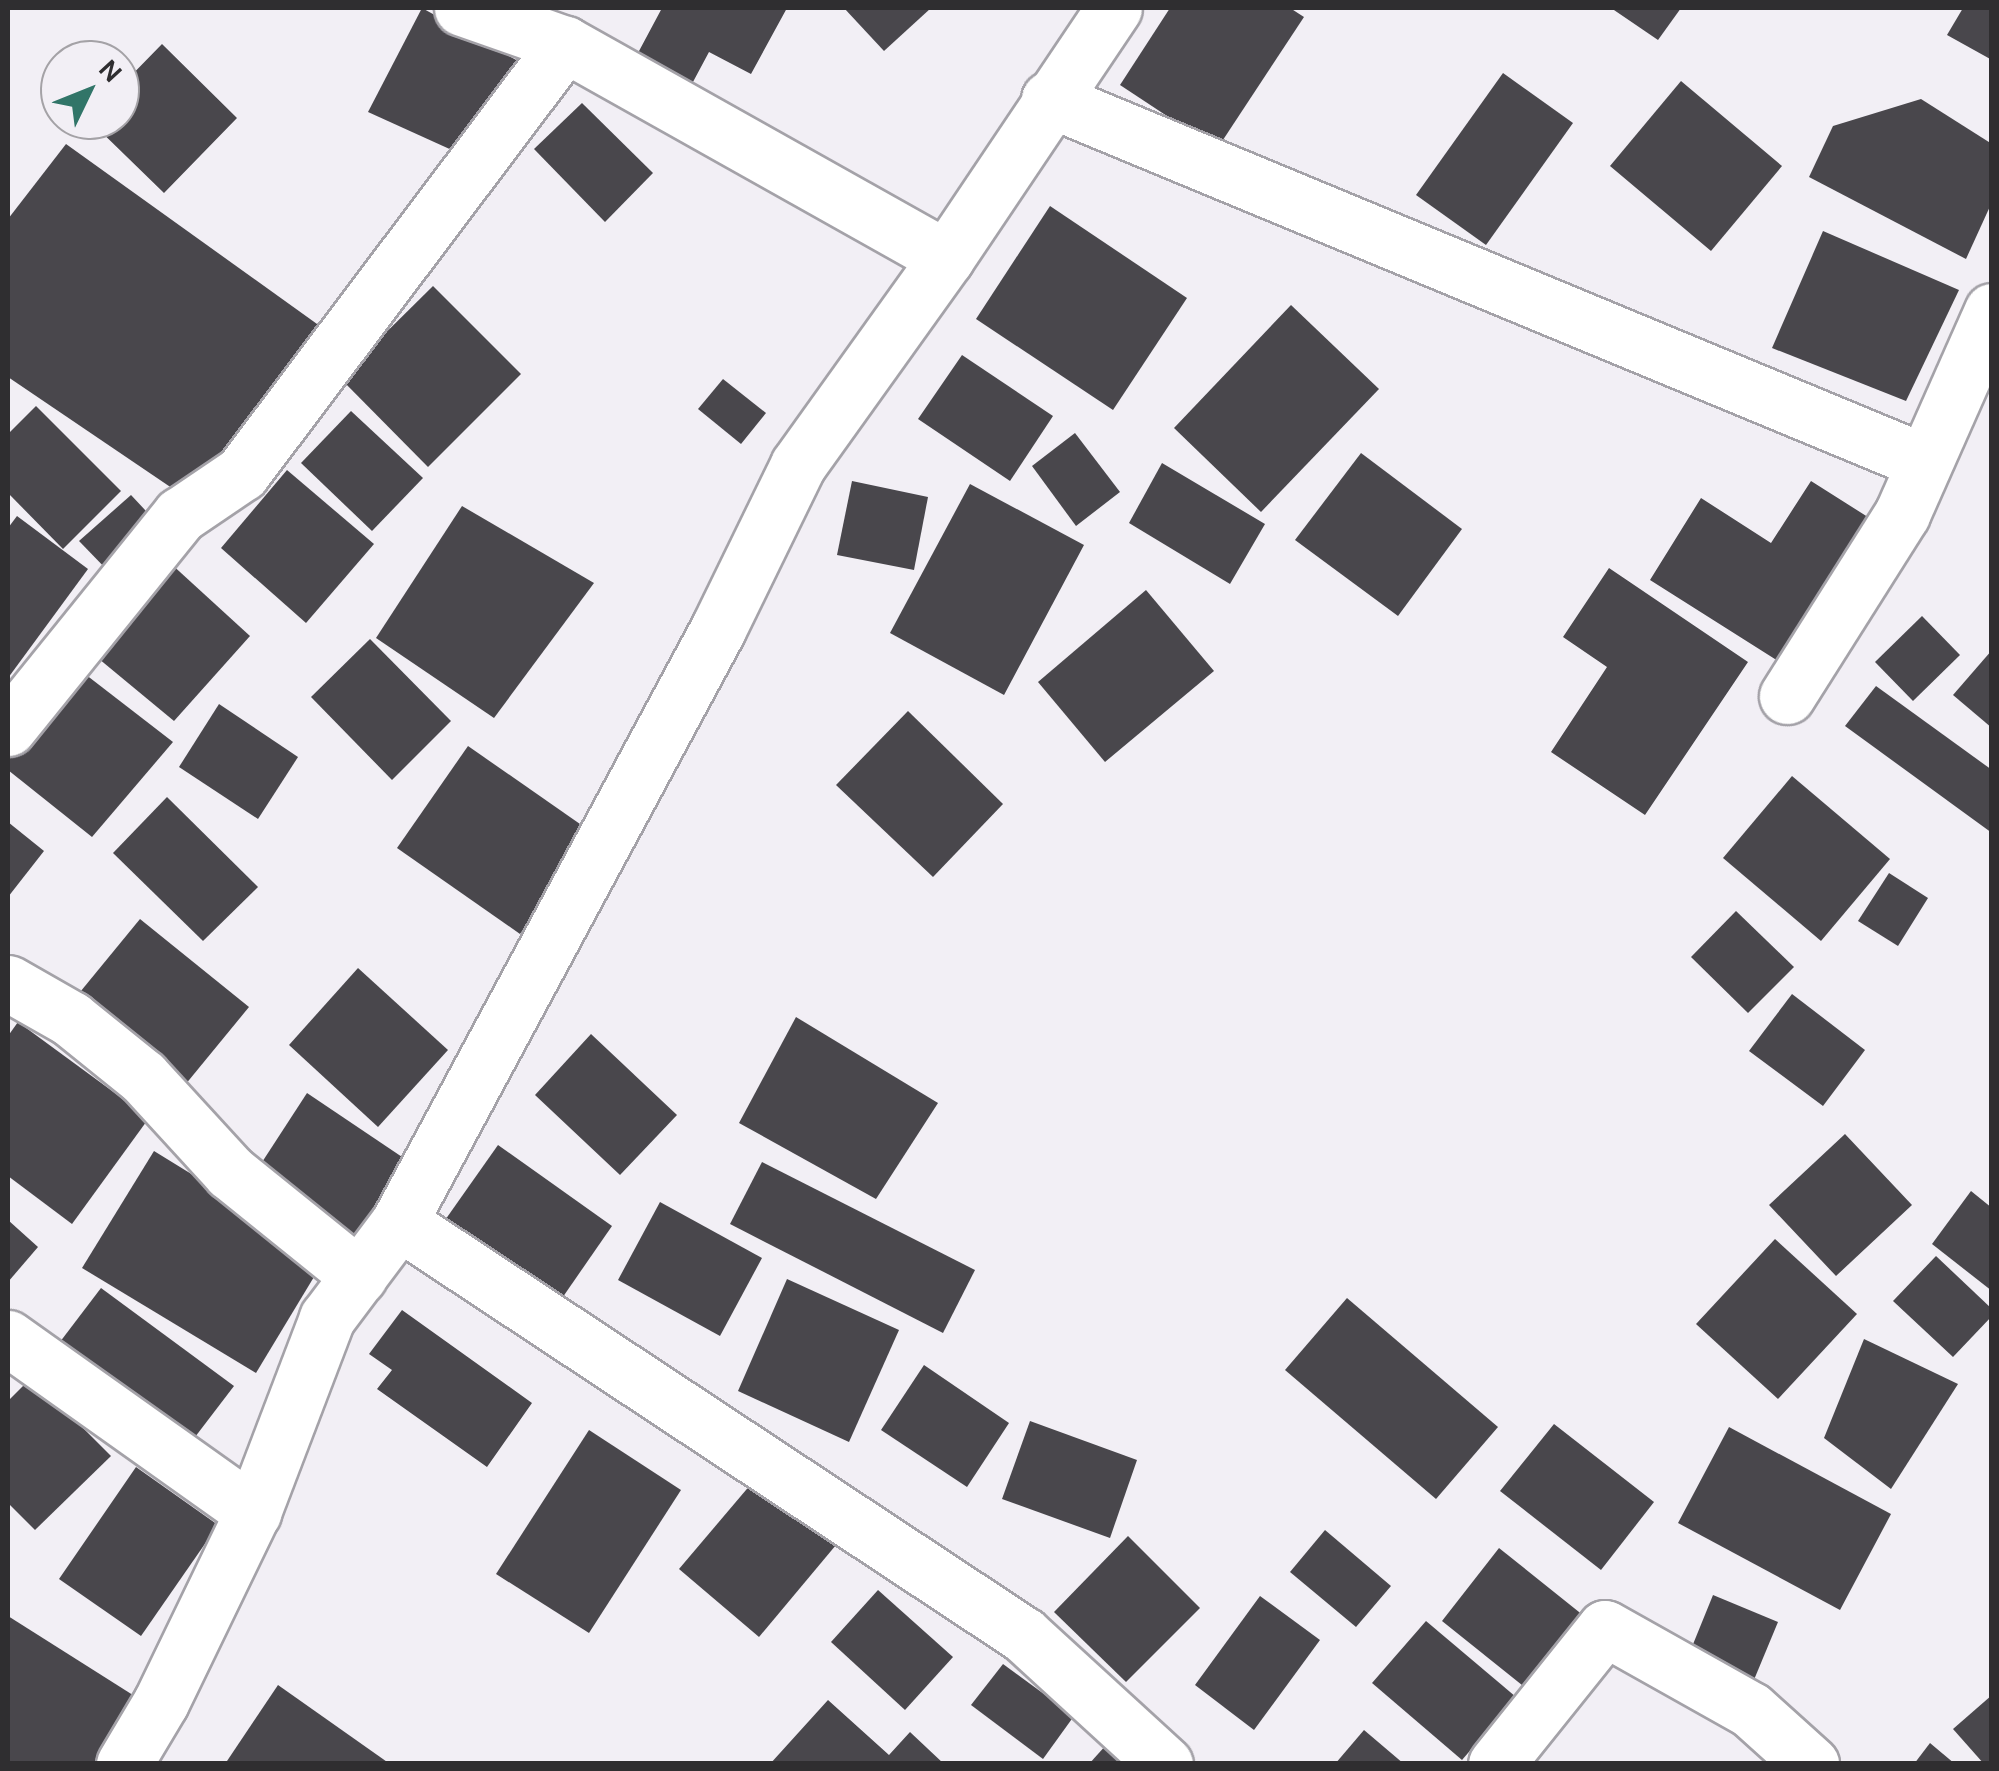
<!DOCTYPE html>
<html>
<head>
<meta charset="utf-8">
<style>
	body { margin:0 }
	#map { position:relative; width:1999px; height:1771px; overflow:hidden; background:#f2eff5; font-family:Karla,sans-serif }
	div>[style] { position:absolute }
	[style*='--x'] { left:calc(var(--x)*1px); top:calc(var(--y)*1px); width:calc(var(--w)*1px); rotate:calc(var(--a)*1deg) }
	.building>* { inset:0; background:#49474c }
	.roads { filter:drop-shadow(2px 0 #a4a2a8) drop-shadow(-2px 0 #a4a2a8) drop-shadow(0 2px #a4a2a8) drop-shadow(0 -2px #a4a2a8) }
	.street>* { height:55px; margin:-27.5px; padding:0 27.5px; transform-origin:27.5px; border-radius:27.5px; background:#fff }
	span { translate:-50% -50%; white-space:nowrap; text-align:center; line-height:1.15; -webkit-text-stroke:10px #f2eff5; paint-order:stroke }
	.frame { position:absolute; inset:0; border:10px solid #2f2e30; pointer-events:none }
	.north { position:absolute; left:40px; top:40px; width:100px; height:100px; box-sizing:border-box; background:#f2eff5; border:2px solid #a4a2a6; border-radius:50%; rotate:47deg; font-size:28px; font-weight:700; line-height:40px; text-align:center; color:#2f2e30 }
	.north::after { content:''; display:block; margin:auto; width:35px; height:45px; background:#317568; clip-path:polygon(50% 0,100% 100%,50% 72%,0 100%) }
</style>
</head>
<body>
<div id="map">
	<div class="building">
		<div style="clip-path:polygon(422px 8px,529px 67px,465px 156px,368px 112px)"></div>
		<div style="clip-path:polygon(662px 8px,787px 8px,751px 74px,709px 52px,686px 95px,631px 66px)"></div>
		<div style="clip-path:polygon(844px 8px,931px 8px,884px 51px)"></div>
		<div style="clip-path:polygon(1170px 8px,1290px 8px,1304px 17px,1217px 149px,1120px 85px)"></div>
		<div style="clip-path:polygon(1611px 8px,1681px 8px,1658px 40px)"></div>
		<div style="clip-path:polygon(1963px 8px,1992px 8px,1992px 60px,1947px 35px)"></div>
		<div style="clip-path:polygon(162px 44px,237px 118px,164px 193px,89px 120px,120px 120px,120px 87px)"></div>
		<div style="clip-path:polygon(1503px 73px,1573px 123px,1486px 245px,1416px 195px)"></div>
		<div style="clip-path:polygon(1681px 81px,1782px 166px,1711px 251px,1610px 166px)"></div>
		<div style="clip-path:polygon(1921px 99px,1992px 144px,1992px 202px,1966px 259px,1809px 177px,1833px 126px)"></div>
		<div style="clip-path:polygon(582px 103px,653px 173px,605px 222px,534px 149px)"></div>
		<div style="clip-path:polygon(66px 144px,324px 329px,191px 501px,8px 377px,8px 219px)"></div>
		<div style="clip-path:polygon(1050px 206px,1187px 298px,1113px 410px,976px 319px)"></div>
		<div style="clip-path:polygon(1823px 231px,1959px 290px,1906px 401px,1772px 348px)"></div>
		<div style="clip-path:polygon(433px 286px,521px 374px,428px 467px,340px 378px)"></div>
		<div style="clip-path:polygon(1291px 305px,1379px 389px,1261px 512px,1174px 428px)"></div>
		<div style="clip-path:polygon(962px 355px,1053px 416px,1010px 481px,918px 419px)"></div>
		<div style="clip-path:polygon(723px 379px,766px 413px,741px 444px,698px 409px)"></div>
		<div style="clip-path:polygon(36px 406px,121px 491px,63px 549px,8px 493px,8px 434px)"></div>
		<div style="clip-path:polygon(351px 411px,423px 478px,372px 531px,301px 463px)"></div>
		<div style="clip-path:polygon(1075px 433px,1120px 492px,1076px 526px,1032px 466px)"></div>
		<div style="clip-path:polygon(1361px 453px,1462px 529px,1398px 616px,1295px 540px)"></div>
		<div style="clip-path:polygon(1162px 463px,1265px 524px,1230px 584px,1129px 523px)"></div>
		<div style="clip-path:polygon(287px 470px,374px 544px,306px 623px,221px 548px)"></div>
		<div style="clip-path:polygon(852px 481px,928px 497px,914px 570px,837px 555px)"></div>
		<div style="clip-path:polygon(1811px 481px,1871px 519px,1781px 663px,1650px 580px,1701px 498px,1771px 543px)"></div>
		<div style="clip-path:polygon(970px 484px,1084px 545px,1004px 695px,890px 633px)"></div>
		<div style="clip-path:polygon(131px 495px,160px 526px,110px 573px,79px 541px)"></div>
		<div style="clip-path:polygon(462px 506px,594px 583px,494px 718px,376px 638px)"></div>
		<div style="clip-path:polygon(17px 516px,88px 569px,8px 678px,8px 528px)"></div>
		<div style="clip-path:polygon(157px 551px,250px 636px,174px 721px,87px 649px)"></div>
		<div style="clip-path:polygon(1609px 568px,1748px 662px,1645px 815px,1551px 752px,1607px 667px,1563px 637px)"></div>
		<div style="clip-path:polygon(1146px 590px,1214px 671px,1105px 762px,1038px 682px)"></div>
		<div style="clip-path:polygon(1922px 616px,1960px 655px,1913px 701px,1875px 662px)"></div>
		<div style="clip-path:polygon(370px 639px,451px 721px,392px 780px,311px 697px)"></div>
		<div style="clip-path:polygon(1992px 650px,1992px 728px,1953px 695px)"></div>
		<div style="clip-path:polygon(72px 664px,173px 742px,92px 837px,8px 770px,8px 754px)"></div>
		<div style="clip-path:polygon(1876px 686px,1992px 770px,1992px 833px,1845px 726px)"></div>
		<div style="clip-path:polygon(219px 704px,298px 757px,258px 819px,179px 767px)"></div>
		<div style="clip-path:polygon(908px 711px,1003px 804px,933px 877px,836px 785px)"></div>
		<div style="clip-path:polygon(468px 746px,590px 831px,520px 934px,397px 848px)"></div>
		<div style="clip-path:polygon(1792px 776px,1890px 859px,1821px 941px,1723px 858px)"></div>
		<div style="clip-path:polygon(167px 797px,258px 887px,203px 941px,113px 853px)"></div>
		<div style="clip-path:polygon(8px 822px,44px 851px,8px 897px)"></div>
		<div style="clip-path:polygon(1889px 873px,1928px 898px,1898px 946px,1858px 921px)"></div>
		<div style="clip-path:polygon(1736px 911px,1794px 967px,1748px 1013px,1691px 957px)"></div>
		<div style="clip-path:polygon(140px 919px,249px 1007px,185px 1085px,76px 997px)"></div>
		<div style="clip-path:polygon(358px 968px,448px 1050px,378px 1127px,289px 1045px)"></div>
		<div style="clip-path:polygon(1792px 994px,1865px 1050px,1823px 1106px,1749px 1051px)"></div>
		<div style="clip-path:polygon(796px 1017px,938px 1103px,876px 1199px,739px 1123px)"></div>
		<div style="clip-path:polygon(18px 1022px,149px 1118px,72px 1224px,8px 1176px,8px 1036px)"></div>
		<div style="clip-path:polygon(591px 1034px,677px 1115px,620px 1175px,535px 1095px)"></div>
		<div style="clip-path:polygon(307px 1093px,414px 1165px,357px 1250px,251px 1179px)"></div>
		<div style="clip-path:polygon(1845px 1134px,1912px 1205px,1836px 1276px,1769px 1205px)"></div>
		<div style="clip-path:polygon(498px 1145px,612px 1226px,558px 1304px,443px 1223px)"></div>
		<div style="clip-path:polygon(154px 1151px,326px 1257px,256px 1373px,82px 1268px)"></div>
		<div style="clip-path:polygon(762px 1162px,975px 1270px,943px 1333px,730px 1224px)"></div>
		<div style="clip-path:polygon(1971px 1191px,1992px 1208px,1992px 1291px,1932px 1244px)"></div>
		<div style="clip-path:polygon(660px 1202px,762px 1258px,720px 1336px,618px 1280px)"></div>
		<div style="clip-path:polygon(8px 1220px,38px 1247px,8px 1282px)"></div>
		<div style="clip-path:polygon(1775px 1239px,1857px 1314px,1778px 1399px,1696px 1324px)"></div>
		<div style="clip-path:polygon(1936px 1256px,1992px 1309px,1992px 1316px,1953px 1357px,1893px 1301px)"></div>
		<div style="clip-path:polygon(787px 1279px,899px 1330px,849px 1442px,738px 1391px)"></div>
		<div style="clip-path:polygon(101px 1288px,234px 1386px,179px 1458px,47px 1359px)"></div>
		<div style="clip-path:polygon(1347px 1298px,1498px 1427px,1436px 1499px,1285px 1370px)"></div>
		<div style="clip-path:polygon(402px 1310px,532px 1403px,487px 1467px,377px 1389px,392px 1370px,369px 1354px)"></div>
		<div style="clip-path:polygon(1864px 1339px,1958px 1384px,1891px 1489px,1824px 1438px)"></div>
		<div style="clip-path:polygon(924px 1365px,1009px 1423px,967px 1487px,881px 1430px)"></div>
		<div style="clip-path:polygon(32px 1377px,111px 1456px,35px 1530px,8px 1503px,8px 1401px)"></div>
		<div style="clip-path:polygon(1030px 1421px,1137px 1460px,1110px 1538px,1002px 1499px)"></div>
		<div style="clip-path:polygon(1554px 1424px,1654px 1502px,1601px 1570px,1500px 1491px)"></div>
		<div style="clip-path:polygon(1729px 1427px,1891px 1514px,1840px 1610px,1678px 1523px)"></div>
		<div style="clip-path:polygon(589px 1430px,681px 1490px,589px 1633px,496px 1574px)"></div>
		<div style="clip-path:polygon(136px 1467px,218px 1525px,141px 1636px,59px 1579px)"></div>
		<div style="clip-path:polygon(757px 1477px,836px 1545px,759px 1637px,679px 1569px)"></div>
		<div style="clip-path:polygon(1325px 1530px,1391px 1586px,1356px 1627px,1290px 1572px)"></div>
		<div style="clip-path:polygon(1128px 1536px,1200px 1608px,1126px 1682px,1054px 1612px)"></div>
		<div style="clip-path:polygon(1499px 1548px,1584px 1616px,1527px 1689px,1442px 1621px)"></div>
		<div style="clip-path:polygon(878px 1590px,953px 1657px,905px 1710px,831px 1642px)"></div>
		<div style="clip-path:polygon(1713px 1595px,1778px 1622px,1751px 1687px,1687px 1659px)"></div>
		<div style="clip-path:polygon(1260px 1596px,1320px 1640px,1254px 1730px,1195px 1685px)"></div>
		<div style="clip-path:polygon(8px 1616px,155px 1709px,121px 1764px,8px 1764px)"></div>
		<div style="clip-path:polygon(1426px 1621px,1516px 1697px,1462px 1760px,1372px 1683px)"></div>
		<div style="clip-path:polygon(1003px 1664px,1074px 1716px,1043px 1759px,971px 1705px)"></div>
		<div style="clip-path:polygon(278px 1685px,390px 1764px,225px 1764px)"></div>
		<div style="clip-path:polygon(1992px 1695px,1992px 1764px,1984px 1764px,1953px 1729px)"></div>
		<div style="clip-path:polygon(828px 1700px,889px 1755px,910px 1732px,944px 1764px,770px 1764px)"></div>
		<div style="clip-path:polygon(1364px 1730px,1404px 1764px,1335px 1764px)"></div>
		<div style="clip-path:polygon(1930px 1743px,1955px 1764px,1914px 1764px)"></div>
		<div style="clip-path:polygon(1107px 1744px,1127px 1764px,1089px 1764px)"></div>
	</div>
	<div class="roads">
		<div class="street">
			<div style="--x:462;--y:8;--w:109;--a:19.3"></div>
			<div style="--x:565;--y:44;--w:437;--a:29.3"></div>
			<div style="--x:1049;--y:99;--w:945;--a:22.52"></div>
			<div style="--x:1787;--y:696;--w:215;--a:-57.7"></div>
			<div style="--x:1902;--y:514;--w:222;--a:-66.1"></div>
			<div style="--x:8;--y:728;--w:274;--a:-51.1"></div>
			<div style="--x:180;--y:515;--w:75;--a:-34.1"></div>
			<div style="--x:242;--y:473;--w:537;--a:-53.02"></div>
			<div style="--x:8;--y:983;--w:73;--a:29.7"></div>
			<div style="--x:71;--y:1019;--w:92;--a:38.9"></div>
			<div style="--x:143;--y:1077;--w:129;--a:47.5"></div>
			<div style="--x:230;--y:1172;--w:166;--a:38.9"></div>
			<div style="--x:399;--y:1222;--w:749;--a:33.46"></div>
			<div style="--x:1024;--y:1635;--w:191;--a:42.5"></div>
			<div style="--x:8;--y:1338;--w:301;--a:35.4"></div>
			<div style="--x:124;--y:1764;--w:72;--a:-59.2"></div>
			<div style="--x:161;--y:1702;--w:211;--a:-64.2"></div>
			<div style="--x:253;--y:1512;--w:208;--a:-69.1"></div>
			<div style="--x:327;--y:1318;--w:120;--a:-53.1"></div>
			<div style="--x:399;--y:1222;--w:673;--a:-61.72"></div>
			<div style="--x:718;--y:629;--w:182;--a:-64"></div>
			<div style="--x:798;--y:465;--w:254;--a:-54.4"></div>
			<div style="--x:946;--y:258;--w:301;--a:-56.1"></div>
			<div style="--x:1496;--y:1764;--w:174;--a:-51.3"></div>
			<div style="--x:1605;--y:1628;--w:167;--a:29.3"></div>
			<div style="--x:1751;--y:1710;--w:81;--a:42"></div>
		</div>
	</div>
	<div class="frame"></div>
	<div class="north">N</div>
</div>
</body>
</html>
